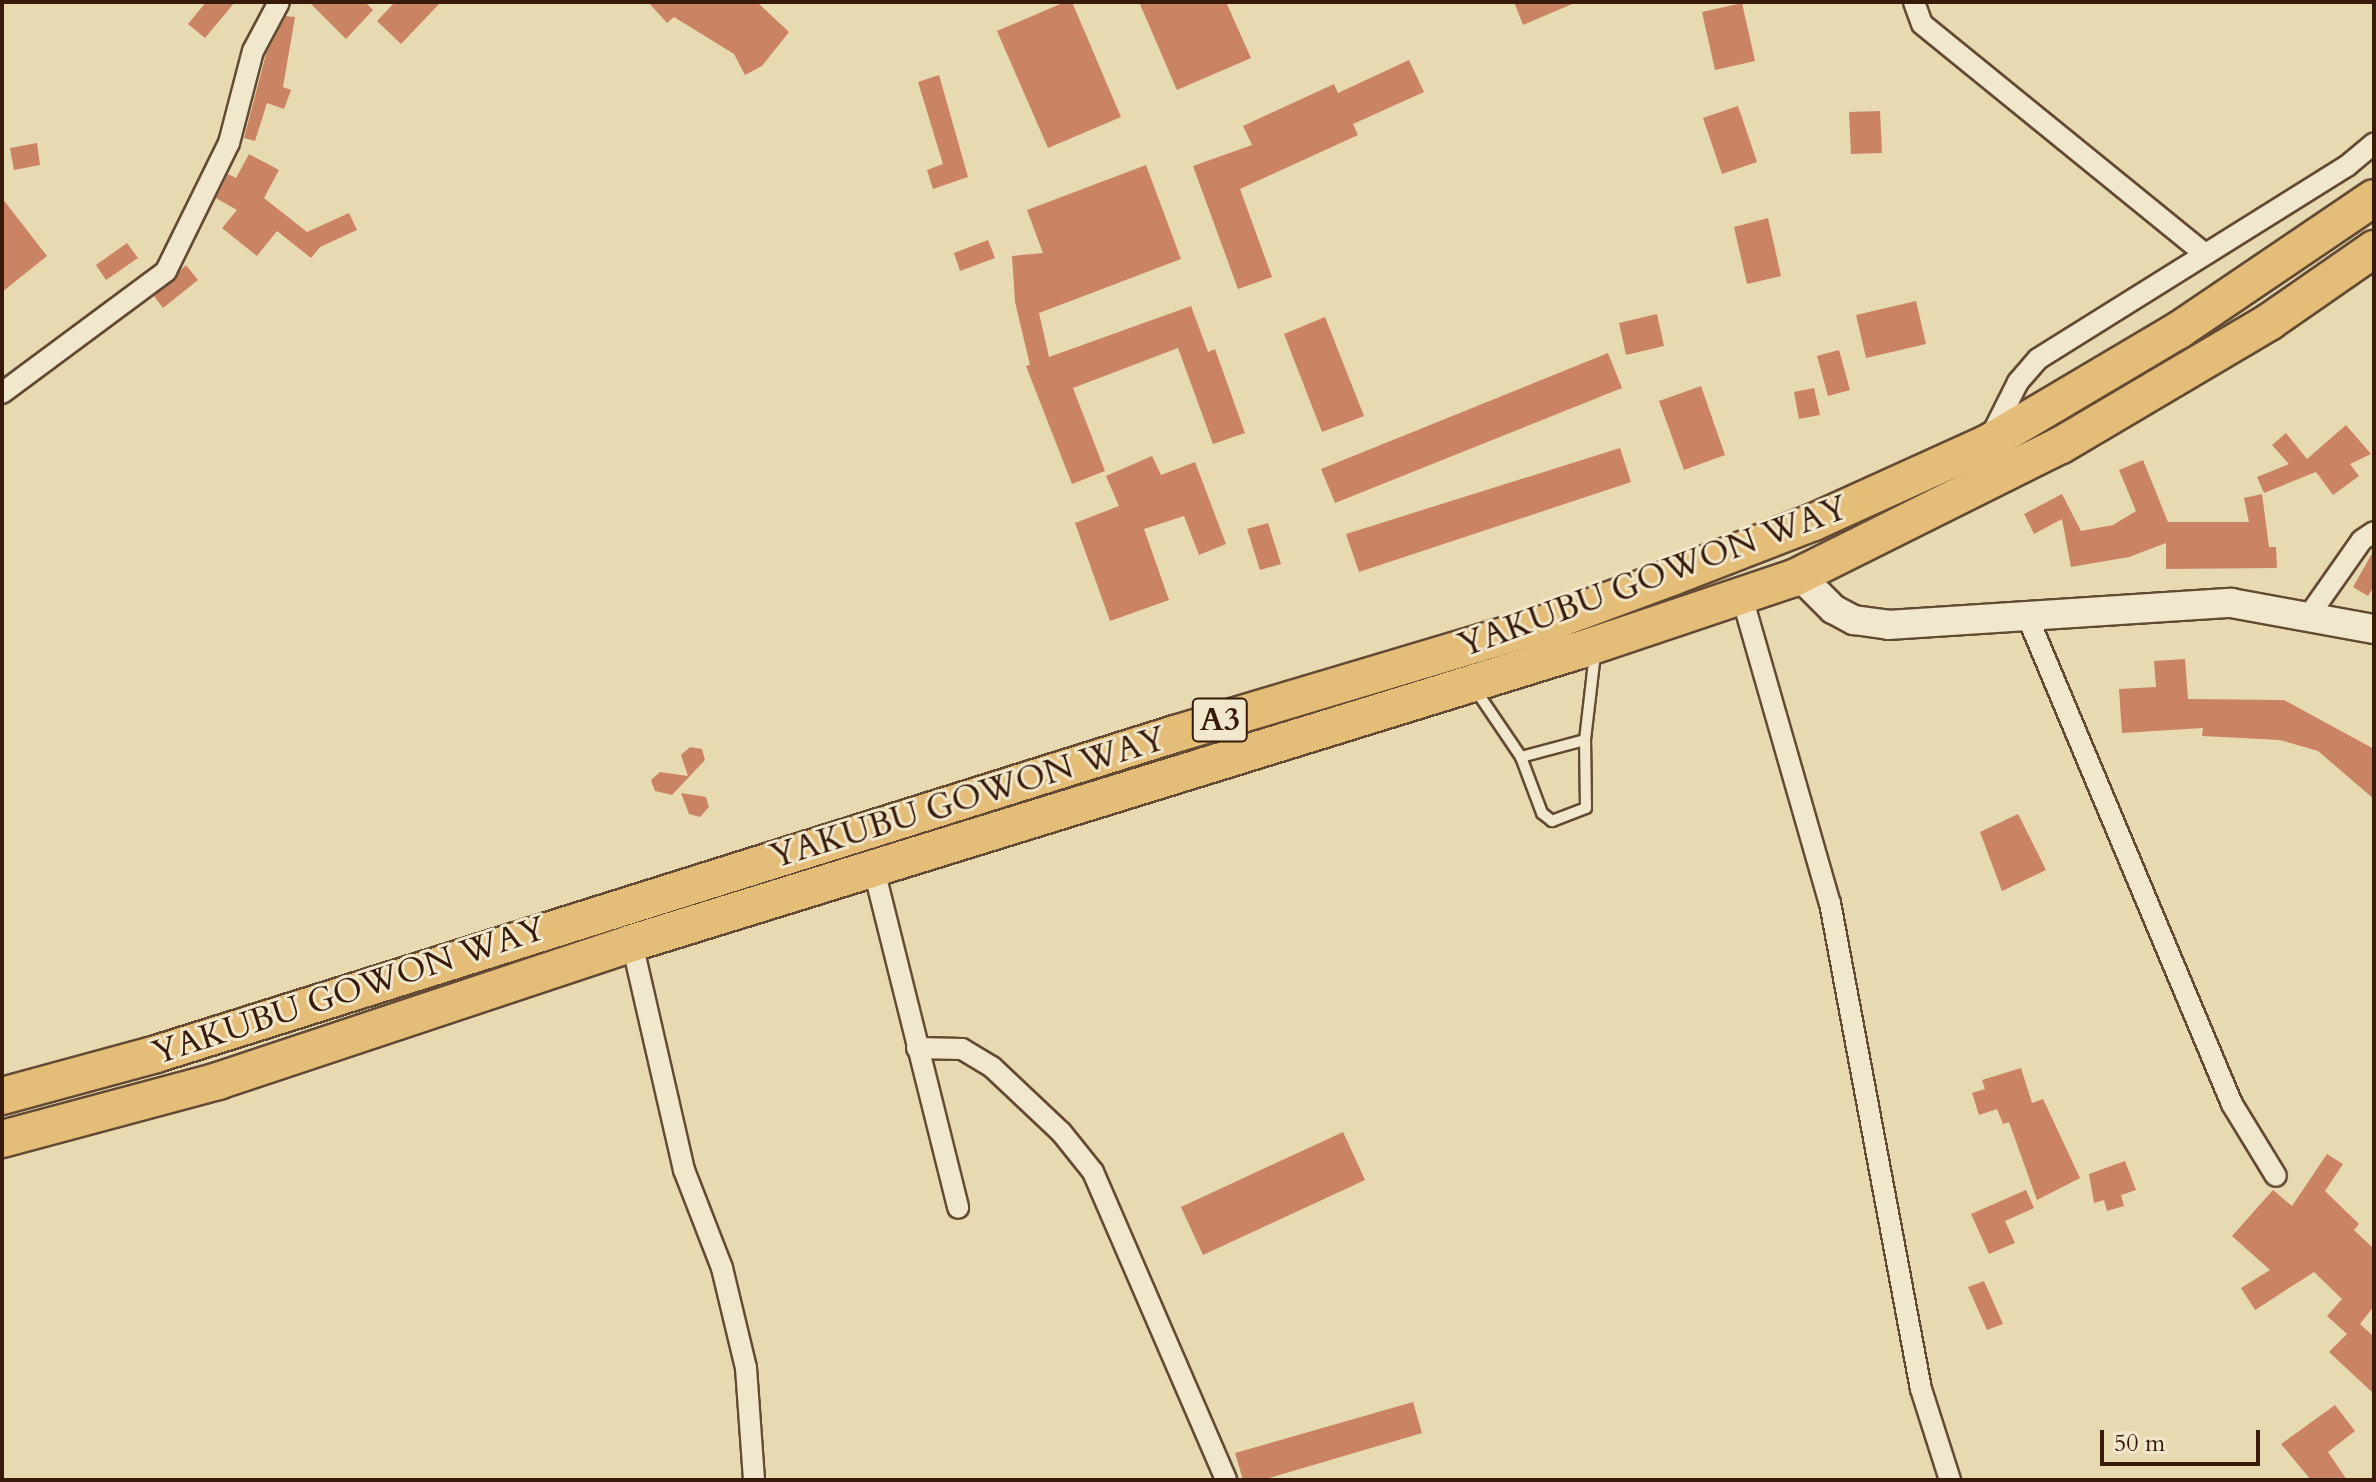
<!DOCTYPE html>
<html>
<head>
<meta charset="utf-8">
<style>
	body { margin:0 }
	#map { position:relative; width:2376px; height:1482px; overflow:hidden; background:#e8dab0; font-family:Cardo,serif }
	div>[style] { position:absolute }
	[style*='--x'] { left:calc(var(--x)*1px); top:calc(var(--y)*1px); width:calc(var(--w)*1px); rotate:calc(var(--a)*1deg) }
	.building>* { inset:0; background:#ca8363 }
	.roads { filter:drop-shadow(2px 0 #634a33) drop-shadow(-2px 0 #634a33) drop-shadow(0 2px #634a33) drop-shadow(0 -2px #634a33) }
	.lane>* { height:10px; margin:-5px; padding:0 5px; transform-origin:5px; border-radius:5px; background:#f0e7cc }
	.street>* { height:20px; margin:-10px; padding:0 10px; transform-origin:10px; border-radius:10px; background:#f0e7cc }
	.secondary>* { height:28px; margin:-14px; padding:0 14px; transform-origin:14px; border-radius:14px; background:#f0e7cc }
	.highway>* { height:36px; margin:-18px; padding:0 18px; transform-origin:18px; border-radius:18px; background:#e4bd78 }
	span { translate:-50% -50%; white-space:nowrap; text-align:center; line-height:1.15; -webkit-text-stroke:6px #f0e7cc; paint-order:stroke }
	.shield-label span { padding:2px 6px; background:#f0e7cc; border:2px solid; border-radius:6px; -webkit-text-stroke-width:0 }
	.shield-label { font-size:32px; color:#371a09; font-weight:700 }
	.street-label { font-size:34px; color:#371a09 }
	.frame { position:absolute; inset:0; border:4px solid #371a09; pointer-events:none }
	.scale { position:absolute; left:2100px; top:1430px; width:160px; height:36px; box-sizing:border-box; border:4px solid #371a09; border-top:0; padding-left:10px; font-size:24px; line-height:28px; white-space:nowrap; color:#371a09; -webkit-text-stroke:6px #f0e7cc; paint-order:stroke }
</style>
</head>
<body>
<div id="map">
	<div class="building">
		<div style="clip-path:polygon(206px 2px,235px 2px,205px 38px,188px 24px)"></div>
		<div style="clip-path:polygon(309px 2px,365px 2px,373px 10px,346px 39px)"></div>
		<div style="clip-path:polygon(395px 2px,441px 2px,401px 44px,377px 21px)"></div>
		<div style="clip-path:polygon(648px 2px,757px 2px,789px 32px,762px 66px,745px 75px,734px 54px,674px 17px,667px 23px)"></div>
		<div style="clip-path:polygon(1065px 2px,1072px 2px,1121px 117px,1048px 148px,997px 31px)"></div>
		<div style="clip-path:polygon(1139px 2px,1226px 2px,1251px 58px,1177px 90px)"></div>
		<div style="clip-path:polygon(1514px 2px,1577px 2px,1523px 25px)"></div>
		<div style="clip-path:polygon(1742px 3px,1755px 61px,1715px 70px,1702px 12px)"></div>
		<div style="clip-path:polygon(286px 16px,295px 17px,283px 87px,291px 90px,284px 109px,267px 103px,255px 141px,244px 138px,266px 54px)"></div>
		<div style="clip-path:polygon(1409px 60px,1424px 92px,1353px 124px,1358px 135px,1240px 189px,1272px 277px,1238px 289px,1193px 166px,1252px 145px,1243px 126px,1334px 84px,1338px 93px)"></div>
		<div style="clip-path:polygon(939px 75px,968px 177px,933px 189px,927px 170px,943px 164px,918px 82px)"></div>
		<div style="clip-path:polygon(1738px 106px,1757px 162px,1722px 174px,1703px 118px)"></div>
		<div style="clip-path:polygon(1880px 111px,1882px 153px,1851px 154px,1849px 112px)"></div>
		<div style="clip-path:polygon(37px 143px,40px 165px,14px 170px,10px 148px)"></div>
		<div style="clip-path:polygon(249px 154px,279px 170px,264px 198px,307px 232px,349px 213px,357px 230px,320px 247px,311px 258px,277px 231px,257px 256px,222px 228px,237px 210px,216px 198px,228px 174px,236px 178px)"></div>
		<div style="clip-path:polygon(1146px 165px,1181px 259px,1039px 313px,1049px 357px,1191px 306px,1208px 352px,1215px 349px,1245px 433px,1213px 444px,1178px 348px,1073px 388px,1105px 471px,1072px 484px,1026px 366px,1030px 365px,1015px 302px,1012px 256px,1043px 253px,1027px 210px)"></div>
		<div style="clip-path:polygon(2px 198px,47px 256px,2px 292px)"></div>
		<div style="clip-path:polygon(1768px 218px,1781px 276px,1747px 284px,1734px 227px)"></div>
		<div style="clip-path:polygon(988px 240px,995px 258px,960px 271px,954px 253px)"></div>
		<div style="clip-path:polygon(127px 243px,138px 258px,106px 280px,96px 265px)"></div>
		<div style="clip-path:polygon(186px 265px,198px 280px,163px 308px,154px 296px)"></div>
		<div style="clip-path:polygon(1916px 301px,1926px 344px,1866px 358px,1856px 315px)"></div>
		<div style="clip-path:polygon(1657px 314px,1664px 346px,1626px 355px,1619px 323px)"></div>
		<div style="clip-path:polygon(1325px 317px,1364px 416px,1322px 432px,1284px 334px)"></div>
		<div style="clip-path:polygon(1839px 350px,1850px 390px,1828px 396px,1817px 356px)"></div>
		<div style="clip-path:polygon(1608px 353px,1622px 388px,1335px 503px,1321px 469px)"></div>
		<div style="clip-path:polygon(1701px 386px,1725px 455px,1684px 470px,1659px 401px)"></div>
		<div style="clip-path:polygon(1814px 388px,1820px 415px,1799px 419px,1794px 392px)"></div>
		<div style="clip-path:polygon(2346px 425px,2371px 454px,2350px 464px,2359px 476px,2333px 495px,2316px 472px,2264px 493px,2257px 477px,2289px 464px,2272px 445px,2286px 433px,2307px 459px)"></div>
		<div style="clip-path:polygon(1620px 448px,1631px 482px,1359px 572px,1346px 534px)"></div>
		<div style="clip-path:polygon(1152px 456px,1161px 475px,1195px 462px,1226px 544px,1199px 555px,1184px 516px,1144px 529px,1169px 600px,1110px 621px,1075px 523px,1119px 506px,1106px 476px)"></div>
		<div style="clip-path:polygon(2143px 460px,2168px 522px,2249px 522px,2244px 498px,2262px 494px,2269px 547px,2276px 547px,2277px 568px,2166px 569px,2166px 543px,2129px 557px,2071px 567px,2062px 519px,2034px 534px,2024px 514px,2062px 494px,2081px 531px,2113px 525px,2136px 511px,2119px 470px)"></div>
		<div style="clip-path:polygon(1268px 523px,1281px 564px,1260px 570px,1247px 529px)"></div>
		<div style="clip-path:polygon(2374px 550px,2374px 586px,2368px 596px,2353px 587px)"></div>
		<div style="clip-path:polygon(2185px 659px,2188px 699px,2284px 700px,2374px 749px,2374px 799px,2318px 751px,2280px 740px,2202px 736px,2203px 728px,2122px 733px,2119px 689px,2156px 687px,2154px 661px)"></div>
		<div style="clip-path:polygon(690px 747px,702px 749px,705px 760px,672px 795px,655px 791px,651px 780px,660px 772px,688px 776px,681px 755px)"></div>
		<div style="clip-path:polygon(681px 793px,706px 797px,709px 807px,700px 817px,689px 814px)"></div>
		<div style="clip-path:polygon(2018px 814px,2046px 870px,2002px 891px,1980px 832px)"></div>
		<div style="clip-path:polygon(2021px 1068px,2032px 1103px,2043px 1099px,2080px 1178px,2037px 1200px,2009px 1122px,2003px 1124px,1997px 1109px,1979px 1115px,1972px 1093px,1985px 1089px,1982px 1080px)"></div>
		<div style="clip-path:polygon(1343px 1132px,1365px 1180px,1203px 1255px,1181px 1207px)"></div>
		<div style="clip-path:polygon(2327px 1154px,2343px 1164px,2325px 1191px,2359px 1224px,2354px 1230px,2374px 1249px,2374px 1306px,2360px 1324px,2374px 1337px,2374px 1394px,2329px 1352px,2347px 1334px,2327px 1316px,2342px 1299px,2314px 1272px,2255px 1310px,2241px 1288px,2270px 1270px,2232px 1236px,2273px 1190px,2292px 1206px)"></div>
		<div style="clip-path:polygon(2125px 1161px,2136px 1190px,2121px 1195px,2124px 1206px,2107px 1211px,2104px 1200px,2094px 1203px,2089px 1174px)"></div>
		<div style="clip-path:polygon(2026px 1190px,2034px 1208px,2005px 1221px,2015px 1243px,1989px 1254px,1971px 1214px)"></div>
		<div style="clip-path:polygon(1984px 1281px,2003px 1324px,1987px 1330px,1968px 1287px)"></div>
		<div style="clip-path:polygon(1413px 1402px,1422px 1433px,1262px 1480px,1243px 1480px,1235px 1453px)"></div>
		<div style="clip-path:polygon(2335px 1405px,2355px 1431px,2328px 1452px,2347px 1480px,2311px 1480px,2281px 1444px)"></div>
	</div>
	<div class="roads">
		<div class="lane">
			<div style="--x:1475;--y:689;--w:82;--a:55.9"></div>
			<div style="--x:1521;--y:757;--w:66;--a:-14.9"></div>
			<div style="--x:1585;--y:740;--w:88;--a:-83.4"></div>
			<div style="--x:1521;--y:757;--w:60;--a:69.4"></div>
			<div style="--x:1542;--y:813;--w:13;--a:39"></div>
			<div style="--x:1552;--y:821;--w:36;--a:-21"></div>
			<div style="--x:1586;--y:808;--w:68;--a:-90.8"></div>
		</div>
		<div class="street">
			<div style="--x:1914;--y:2;--w:23;--a:70"></div>
			<div style="--x:1922;--y:24;--w:365;--a:39.1"></div>
			<div style="--x:2;--y:393;--w:204;--a:-36.6"></div>
			<div style="--x:166;--y:271;--w:143;--a:-63.8"></div>
			<div style="--x:229;--y:143;--w:95;--a:-75.4"></div>
			<div style="--x:253;--y:51;--w:55;--a:-62"></div>
			<div style="--x:1989;--y:440;--w:65;--a:-63.4"></div>
			<div style="--x:2018;--y:382;--w:30;--a:-49"></div>
			<div style="--x:2038;--y:359;--w:364;--a:-32"></div>
			<div style="--x:2347;--y:166;--w:35;--a:-40"></div>
			<div style="--x:1742;--y:597;--w:318;--a:74"></div>
			<div style="--x:1830;--y:903;--w:494;--a:79.4"></div>
			<div style="--x:1921;--y:1389;--w:96;--a:72.3"></div>
			<div style="--x:2310;--y:614;--w:90;--a:-54.9"></div>
			<div style="--x:2362;--y:540;--w:14;--a:-34"></div>
			<div style="--x:2028;--y:618;--w:527;--a:67.23"></div>
			<div style="--x:2232;--y:1104;--w:84;--a:58.6"></div>
			<div style="--x:874;--y:870;--w:348;--a:76"></div>
			<div style="--x:632;--y:943;--w:233;--a:77.1"></div>
			<div style="--x:684;--y:1170;--w:105;--a:68.8"></div>
			<div style="--x:722;--y:1268;--w:103;--a:76.5"></div>
			<div style="--x:746;--y:1368;--w:112;--a:85.9"></div>
			<div style="--x:917;--y:1048;--w:45;--a:1.3"></div>
			<div style="--x:962;--y:1049;--w:35;--a:31"></div>
			<div style="--x:992;--y:1067;--w:95;--a:43.3"></div>
			<div style="--x:1061;--y:1132;--w:51;--a:51.3"></div>
			<div style="--x:1093;--y:1172;--w:335;--a:66.6"></div>
		</div>
		<div class="secondary">
			<div style="--x:1800;--y:576;--w:47;--a:45"></div>
			<div style="--x:1833;--y:609;--w:24;--a:28"></div>
			<div style="--x:1854;--y:620;--w:34;--a:8"></div>
			<div style="--x:1888;--y:625;--w:344;--a:-3.7"></div>
			<div style="--x:2231;--y:603;--w:145;--a:10.3"></div>
		</div>
		<div class="highway">
			<div style="--x:2;--y:1096;--w:156;--a:-15.2"></div>
			<div style="--x:153;--y:1055;--w:1074;--a:-17.44"></div>
			<div style="--x:1178;--y:733;--w:395;--a:-16.6"></div>
			<div style="--x:1556;--y:620;--w:124;--a:-20.3"></div>
			<div style="--x:1672;--y:577;--w:152;--a:-21.2"></div>
			<div style="--x:1814;--y:522;--w:191;--a:-24.4"></div>
			<div style="--x:1988;--y:443;--w:222;--a:-30.6"></div>
			<div style="--x:2179;--y:330;--w:235;--a:-34.1"></div>
			<div style="--x:2;--y:1139;--w:224;--a:-15"></div>
			<div style="--x:218;--y:1081;--w:436;--a:-18.4"></div>
			<div style="--x:632;--y:943;--w:992;--a:-17.17"></div>
			<div style="--x:1580;--y:650;--w:226;--a:-18.6"></div>
			<div style="--x:1794;--y:578;--w:298;--a:-26.5"></div>
			<div style="--x:2061;--y:445;--w:242;--a:-30.6"></div>
			<div style="--x:2269;--y:322;--w:128;--a:-34.8"></div>
		</div>
	</div>
	<div class="shield-label">
		<span style="left:1220px;top:720px">A3</span>
	</div>
	<div class="street-label">
		<span style="left:1653px;top:577px;rotate:-20deg">YAKUBU GOWON WAY</span>
		<span style="left:968px;top:798px;rotate:-17deg">YAKUBU GOWON WAY</span>
		<span style="left:349px;top:991px;rotate:-18deg">YAKUBU GOWON WAY</span>
	</div>
	<div class="frame"></div>
	<div class="scale">50 m</div>
</div>
</body>
</html>
